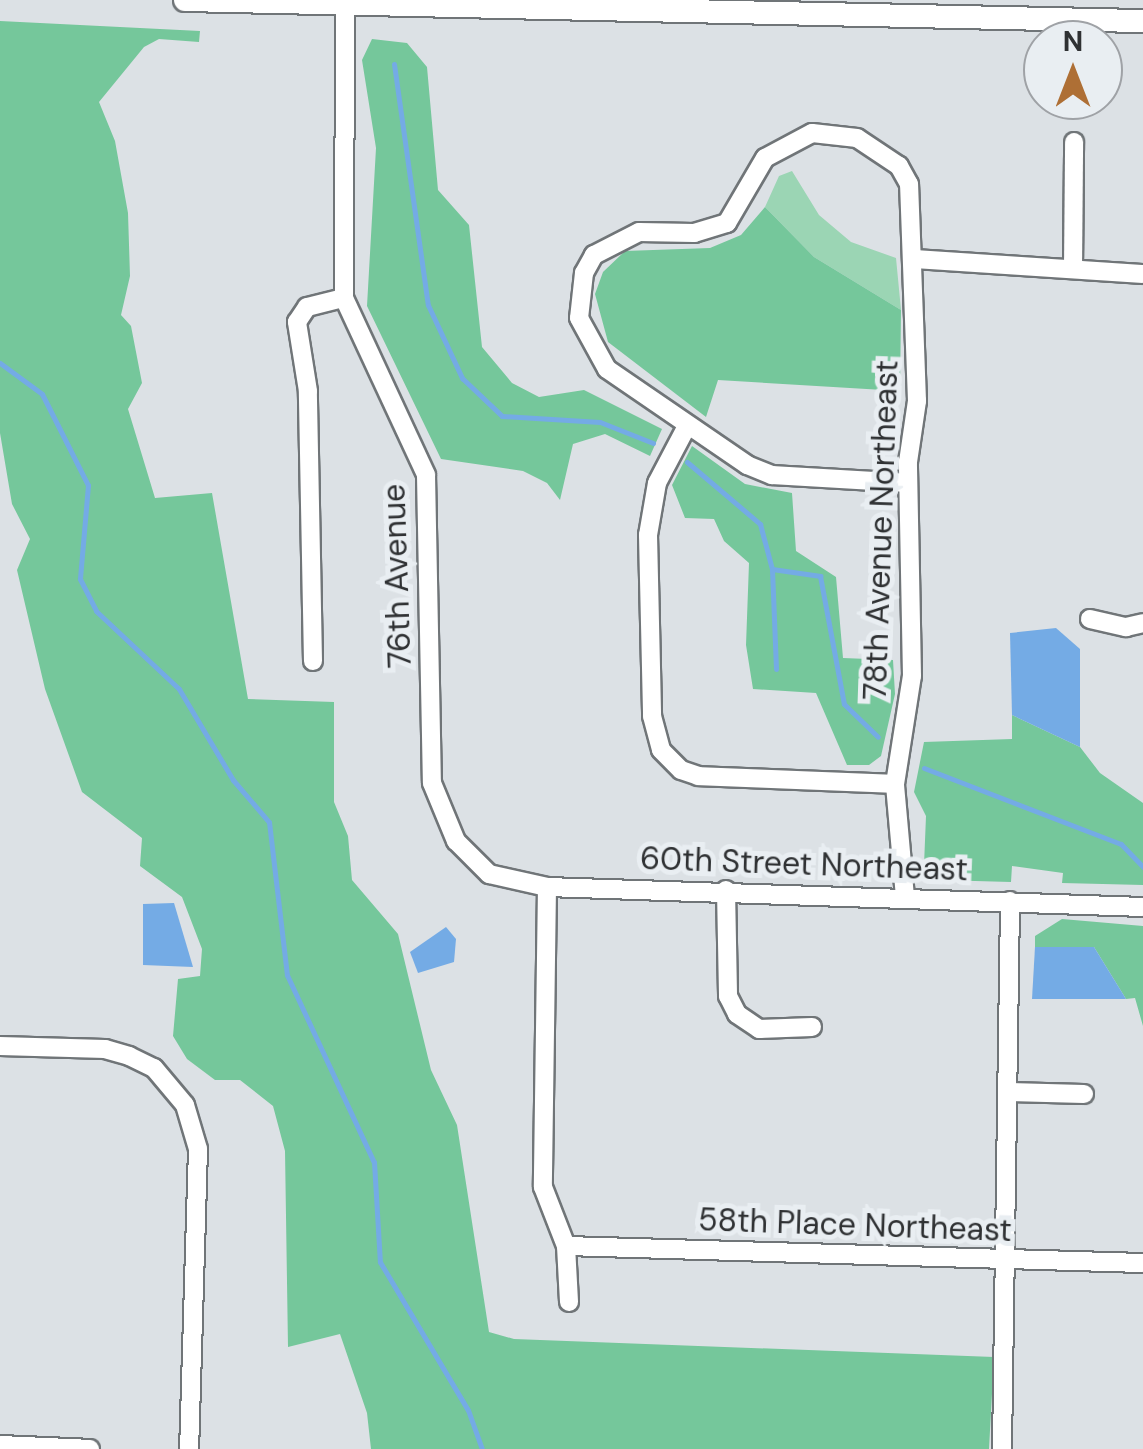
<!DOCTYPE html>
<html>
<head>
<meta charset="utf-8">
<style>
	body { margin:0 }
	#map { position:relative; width:1143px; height:1449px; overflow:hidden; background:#dce1e5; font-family:"DM Sans",sans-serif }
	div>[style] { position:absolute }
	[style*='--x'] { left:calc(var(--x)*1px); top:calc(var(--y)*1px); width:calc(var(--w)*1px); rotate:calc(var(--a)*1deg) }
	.green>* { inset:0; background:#9bd5b4 }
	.forest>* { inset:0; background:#75c79b }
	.water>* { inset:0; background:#74abe5 }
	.stream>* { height:5px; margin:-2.5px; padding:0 2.5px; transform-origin:2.5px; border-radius:2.5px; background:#74abe5 }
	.roads { filter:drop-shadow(2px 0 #707578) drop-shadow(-2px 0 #707578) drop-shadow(0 2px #707578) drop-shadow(0 -2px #707578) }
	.minor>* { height:18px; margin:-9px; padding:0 9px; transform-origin:9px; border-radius:9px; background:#fff }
	.secondary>* { height:22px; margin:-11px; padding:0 11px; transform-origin:11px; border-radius:11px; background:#fff }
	span { translate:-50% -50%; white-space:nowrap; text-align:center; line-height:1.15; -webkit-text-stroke:10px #e9eef2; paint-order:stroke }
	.street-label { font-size:32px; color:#2f3133 }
	.north { position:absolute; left:1023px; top:20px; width:100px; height:100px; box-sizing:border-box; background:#e9eef2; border:2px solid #9fa2a6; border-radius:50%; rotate:0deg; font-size:28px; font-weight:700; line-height:40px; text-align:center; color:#2f3133 }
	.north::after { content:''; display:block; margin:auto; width:35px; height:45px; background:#ae6f35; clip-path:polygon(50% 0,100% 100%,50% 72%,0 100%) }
</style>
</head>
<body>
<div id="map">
	<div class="green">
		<div style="clip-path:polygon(792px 171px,819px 215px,851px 242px,896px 258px,901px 310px,814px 257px,765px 207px,779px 176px)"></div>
	</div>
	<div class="forest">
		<div style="clip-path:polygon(0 21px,200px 31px,199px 42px,159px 39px,144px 47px,99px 102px,115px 141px,128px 213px,130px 276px,121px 315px,131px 326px,142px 383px,128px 409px,155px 498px,212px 493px,248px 699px,334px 702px,334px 802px,348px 836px,352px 880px,398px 934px,431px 1070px,457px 1125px,489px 1332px,514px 1339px,994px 1357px,989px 1449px,371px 1449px,367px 1413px,340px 1334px,288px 1347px,285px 1151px,273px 1106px,240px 1080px,215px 1080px,187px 1059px,173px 1036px,178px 979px,200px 976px,202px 949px,182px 897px,140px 866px,142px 838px,82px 792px,45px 689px,17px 570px,30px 539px,12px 504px,0 433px)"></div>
		<div style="clip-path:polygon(372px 39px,407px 43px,427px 67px,438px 190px,469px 225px,482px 347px,512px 383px,539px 397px,584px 390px,662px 429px,650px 456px,605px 434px,573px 444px,560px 500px,547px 483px,523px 471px,441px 459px,367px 306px,376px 148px,362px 60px)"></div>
		<div style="clip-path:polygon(765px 207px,814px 257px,901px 310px,900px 391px,718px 380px,706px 417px,608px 342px,595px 294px,603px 272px,625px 251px,710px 248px,741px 235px)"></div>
		<div style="clip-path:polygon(692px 446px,745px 484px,792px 493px,796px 551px,836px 577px,843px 658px,893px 660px,895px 694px,881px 756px,869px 765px,847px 765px,816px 693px,753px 689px,746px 645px,749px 563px,724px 541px,714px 519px,685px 518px,672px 485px)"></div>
		<div style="clip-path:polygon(1012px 715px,1080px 747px,1100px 773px,1143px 803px,1143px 885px,1062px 883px,1063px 873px,1012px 866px,1011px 882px,939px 880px,924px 865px,926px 816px,914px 792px,924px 742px,1012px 739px)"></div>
		<div style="clip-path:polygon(1062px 919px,1143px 926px,1143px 1026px,1135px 998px,1126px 999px,1094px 947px,1035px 947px,1035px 936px)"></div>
	</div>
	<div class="water">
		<div style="clip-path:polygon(1056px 628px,1080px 649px,1080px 747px,1012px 715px,1010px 633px)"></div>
		<div style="clip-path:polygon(174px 903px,193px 967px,143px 965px,143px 904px)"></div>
		<div style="clip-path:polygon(446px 927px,456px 939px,454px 962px,418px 973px,410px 952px)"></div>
		<div style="clip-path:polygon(1035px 947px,1094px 947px,1126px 999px,1032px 999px)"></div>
	</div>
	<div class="stream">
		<div style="--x:394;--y:64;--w:243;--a:82"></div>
		<div style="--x:428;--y:305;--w:81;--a:65"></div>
		<div style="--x:462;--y:378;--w:55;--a:43.5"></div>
		<div style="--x:502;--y:416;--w:98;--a:3.5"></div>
		<div style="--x:600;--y:422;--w:57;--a:21.6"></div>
		<div style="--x:0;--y:363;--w:52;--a:36.4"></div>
		<div style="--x:42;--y:394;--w:102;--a:63.2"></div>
		<div style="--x:88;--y:485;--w:94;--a:94.9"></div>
		<div style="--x:80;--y:579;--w:36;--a:63"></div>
		<div style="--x:96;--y:611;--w:114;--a:43.2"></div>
		<div style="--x:179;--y:689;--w:106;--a:59.3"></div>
		<div style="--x:233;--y:780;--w:55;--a:49.4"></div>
		<div style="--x:269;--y:822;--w:154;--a:83.3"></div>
		<div style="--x:287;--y:975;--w:206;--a:65.1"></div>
		<div style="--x:374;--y:1162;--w:100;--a:86.6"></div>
		<div style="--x:380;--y:1262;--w:172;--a:59.3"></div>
		<div style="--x:468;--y:1410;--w:41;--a:70.3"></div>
		<div style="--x:687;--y:462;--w:96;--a:40.3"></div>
		<div style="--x:760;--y:524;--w:47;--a:75.1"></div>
		<div style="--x:772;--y:569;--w:49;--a:8.3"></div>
		<div style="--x:820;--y:576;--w:130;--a:79.4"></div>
		<div style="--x:844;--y:704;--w:47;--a:44.1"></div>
		<div style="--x:772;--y:569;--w:100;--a:87.7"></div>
		<div style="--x:924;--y:768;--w:211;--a:21.1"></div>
		<div style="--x:1121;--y:844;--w:32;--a:46"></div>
	</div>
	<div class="roads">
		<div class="minor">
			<div style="--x:345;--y:0;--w:298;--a:90.2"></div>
			<div style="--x:344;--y:298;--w:195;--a:65.1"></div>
			<div style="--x:426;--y:475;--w:308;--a:88.9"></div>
			<div style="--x:432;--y:783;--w:63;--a:67.5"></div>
			<div style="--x:456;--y:841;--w:47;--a:45"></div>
			<div style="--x:489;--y:874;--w:59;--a:12.6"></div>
			<div style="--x:547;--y:887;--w:596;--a:1.92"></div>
			<div style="--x:916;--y:259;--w:227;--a:3.8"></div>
			<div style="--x:1073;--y:269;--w:127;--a:-89.5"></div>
			<div style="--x:687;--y:426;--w:64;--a:117.8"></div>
			<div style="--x:657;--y:483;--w:53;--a:99.8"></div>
			<div style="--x:648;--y:535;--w:181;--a:88.7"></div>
			<div style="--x:652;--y:716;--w:35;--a:75"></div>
			<div style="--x:661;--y:750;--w:28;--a:45"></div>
			<div style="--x:681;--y:770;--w:18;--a:19"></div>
			<div style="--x:698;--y:776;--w:197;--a:2.3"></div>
			<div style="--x:1090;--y:619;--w:37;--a:13"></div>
			<div style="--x:1126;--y:627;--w:17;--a:-13"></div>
			<div style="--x:313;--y:661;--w:270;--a:-91.1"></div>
			<div style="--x:308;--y:391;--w:70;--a:-99.1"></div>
			<div style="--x:297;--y:322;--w:18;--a:-56"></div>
			<div style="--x:307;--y:307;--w:38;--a:-14"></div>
			<div style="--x:547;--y:887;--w:300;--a:90.8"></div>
			<div style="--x:543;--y:1187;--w:63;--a:68.7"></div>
			<div style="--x:566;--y:1246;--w:56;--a:86.9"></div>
			<div style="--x:726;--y:890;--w:106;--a:88.9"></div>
			<div style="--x:728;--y:996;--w:20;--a:63"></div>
			<div style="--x:737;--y:1014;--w:27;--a:34"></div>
			<div style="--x:759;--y:1029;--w:53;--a:-2.2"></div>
			<div style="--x:905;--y:897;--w:113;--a:-95.1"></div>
			<div style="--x:895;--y:784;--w:109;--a:-81.1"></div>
			<div style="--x:912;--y:676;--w:214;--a:-91.1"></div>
			<div style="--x:908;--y:462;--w:62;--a:-81.6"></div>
			<div style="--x:917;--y:401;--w:217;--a:-92.1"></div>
			<div style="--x:909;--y:184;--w:21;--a:-119"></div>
			<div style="--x:899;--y:166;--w:50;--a:-146.3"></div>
			<div style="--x:857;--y:138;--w:45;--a:-173.7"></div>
			<div style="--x:812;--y:133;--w:53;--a:152"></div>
			<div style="--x:765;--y:158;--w:75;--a:120.3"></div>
			<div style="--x:727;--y:223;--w:34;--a:163"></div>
			<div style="--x:694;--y:233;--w:55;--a:-179"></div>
			<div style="--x:639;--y:232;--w:51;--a:152.9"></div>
			<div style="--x:594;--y:255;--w:21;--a:119"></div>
			<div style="--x:584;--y:273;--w:45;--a:96.3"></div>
			<div style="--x:579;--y:318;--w:58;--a:61.2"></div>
			<div style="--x:607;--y:369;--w:170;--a:34.4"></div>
			<div style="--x:747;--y:465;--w:27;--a:22"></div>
			<div style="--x:772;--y:475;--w:136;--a:3.4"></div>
			<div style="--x:0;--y:1046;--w:105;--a:1.6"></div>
			<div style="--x:105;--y:1049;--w:25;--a:16"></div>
			<div style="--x:129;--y:1056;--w:28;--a:26"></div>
			<div style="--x:154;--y:1068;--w:48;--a:50"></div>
			<div style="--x:185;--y:1105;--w:46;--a:73.5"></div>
			<div style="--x:198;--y:1149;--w:300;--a:91.7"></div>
			<div style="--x:1009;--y:1092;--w:75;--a:1.5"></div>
			<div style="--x:566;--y:1246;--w:577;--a:1.69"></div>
			<div style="--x:0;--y:1445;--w:90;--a:2.5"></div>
			<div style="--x:1002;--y:1449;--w:548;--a:-89.16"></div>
		</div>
		<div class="secondary">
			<div style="--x:185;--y:0;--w:958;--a:1.26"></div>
		</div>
	</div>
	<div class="street-label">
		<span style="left:881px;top:530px;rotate:-88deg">78th Avenue Northeast</span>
		<span style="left:397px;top:576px;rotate:-92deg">76th Avenue</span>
		<span style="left:804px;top:864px;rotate:2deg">60th Street Northeast</span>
		<span style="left:855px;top:1225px;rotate:2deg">58th Place Northeast</span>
	</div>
	<div class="north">N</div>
</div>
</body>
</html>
